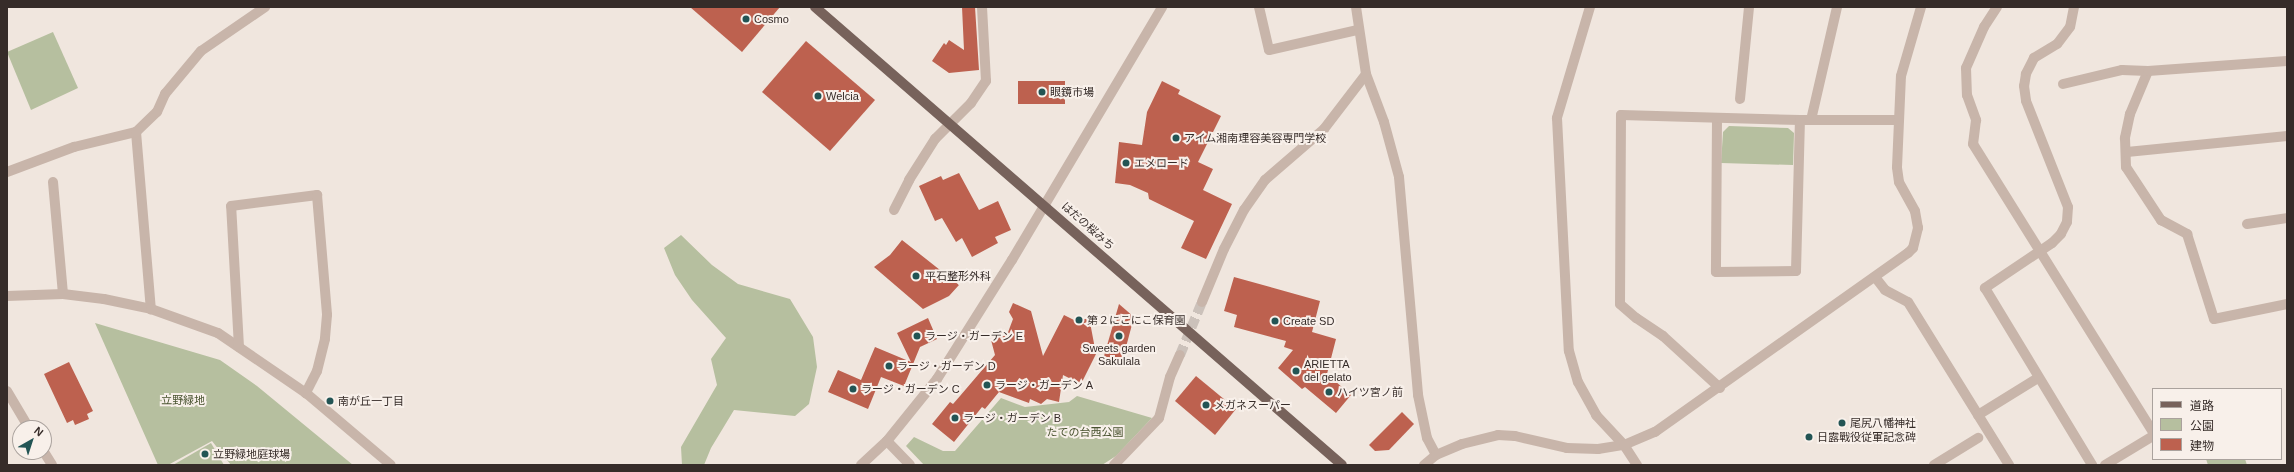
<!DOCTYPE html>
<html>
<head>
<meta charset="utf-8">
<style>
	body { margin:0 }
	#map { position:relative; width:2294px; height:472px; overflow:hidden; background:#f0e6de; font-family:Helvetica,"Noto Sans JP",sans-serif }
	div>[style] { position:absolute }
	[style*='--x'] { left:calc(var(--x)*1px); top:calc(var(--y)*1px); width:calc(var(--w)*1px); rotate:calc(var(--a)*1deg) }
	.green>* { inset:0; background:#b6bf9f }
	.building>* { inset:0; background:#bd614f }
	.minor-tunnel>* { height:10px; margin-top:-5px; transform-origin:0; background:repeating-linear-gradient(90deg,#cbc1ba 0 10px,transparent 0 15px) }
	.minor>* { height:10px; margin:-5px; padding:0 5px; transform-origin:5px; border-radius:5px; background:#c8b5aa }
	.major>* { height:10px; margin:-5px; padding:0 5px; transform-origin:5px; border-radius:5px; background:#77625b }
	.dots>* { width:11px; height:11px; translate:-50% -50%; box-sizing:border-box; border:2px solid #f8f0ea; border-radius:50% }
	span { translate:-50% -50%; white-space:nowrap; text-align:center; line-height:1.15; -webkit-text-stroke:4px #f8f0ea; paint-order:stroke }
	.poi-label { font-size:11px; color:#362c29 }
	.left { translate:0 -50%; text-align:left }
	.street-label { font-size:11px; color:#362c29 }
	.park-label { font-size:11px; color:#48522f }
	.frame { position:absolute; inset:0; border:8px solid #362c29; pointer-events:none }
	.legend { position:absolute; left:2152px; top:388px; width:130px; height:72px; box-sizing:border-box; background:#f8f0ea; border:1px solid #aaa29d; margin:0; padding:5px 7px; list-style:none; font-size:12px; color:#362c29 }
	.legend li { display:flex; align-items:center; gap:8px; height:20px }
	.legend b { width:20px; border:1px solid #aaa29d }
	.north { position:absolute; left:12px; top:420px; width:40px; height:40px; box-sizing:border-box; background:#f8f0ea; border:1px solid #aaa29d; border-radius:50%; rotate:39deg; font-size:11px; font-weight:700; line-height:16px; text-align:center; color:#362c29 }
	.north::after { content:''; display:block; margin:auto; width:14px; height:18px; background:#225454; clip-path:polygon(50% 0,100% 100%,50% 72%,0 100%) }
</style>
</head>
<body>
<div id="map">
	<div class="green">
		<div style="clip-path:polygon(53px 32px,78px 88px,31px 110px,7px 52px)"></div>
		<div style="clip-path:polygon(1729px 126px,1788px 128px,1794px 133px,1793px 165px,1721px 163px,1723px 132px)"></div>
		<div style="clip-path:polygon(681px 235px,712px 265px,738px 284px,790px 299px,813px 337px,817px 367px,809px 404px,795px 416px,734px 410px,711px 448px,704px 465px,682px 465px,681px 447px,717px 385px,711px 359px,726px 338px,692px 300px,675px 275px,664px 248px)"></div>
		<div style="clip-path:polygon(95px 323px,220px 360px,257px 386px,353px 465px,231px 465px,212px 441px,168px 465px,158px 465px)"></div>
		<div style="clip-path:polygon(1077px 396px,1152px 418px,1116px 456px,1102px 465px,924px 465px,906px 446px,914px 437px,943px 451px,955px 451px,1001px 398px,1025px 407px,1069px 402px)"></div>
		<div style="clip-path:polygon(211px 443px,224px 465px,173px 465px)"></div>
		<div style="clip-path:polygon(2206px 459px,2245px 459px,2247px 465px,2208px 465px)"></div>
	</div>
	<div class="building">
		<div style="clip-path:polygon(690px 7px,780px 7px,742px 52px)"></div>
		<div style="clip-path:polygon(962px 7px,975px 7px,979px 70px,949px 73px,932px 61px,944px 43px,946px 45px,949px 40px,964px 50px)"></div>
		<div style="clip-path:polygon(806px 41px,875px 100px,830px 151px,762px 92px)"></div>
		<div style="clip-path:polygon(1018px 81px,1065px 81px,1065px 104px,1018px 104px)"></div>
		<div style="clip-path:polygon(1162px 81px,1180px 90px,1178px 94px,1221px 116px,1198px 162px,1213px 169px,1203px 190px,1232px 204px,1206px 259px,1181px 248px,1194px 221px,1149px 199px,1148px 193px,1130px 185px,1115px 183px,1119px 142px,1142px 145px,1147px 112px)"></div>
		<div style="clip-path:polygon(959px 173px,979px 210px,998px 201px,1011px 230px,995px 237px,998px 243px,972px 257px,962px 238px,956px 242px,942px 218px,935px 221px,919px 186px,941px 176px,943px 180px)"></div>
		<div style="clip-path:polygon(902px 240px,959px 285px,949px 296px,923px 309px,874px 267px,890px 255px)"></div>
		<div style="clip-path:polygon(1234px 277px,1320px 301px,1312px 332px,1336px 339px,1327px 374px,1351px 395px,1336px 413px,1305px 387px,1302px 389px,1278px 368px,1293px 350px,1284px 347px,1286px 341px,1234px 327px,1237px 315px,1224px 311px)"></div>
		<div style="clip-path:polygon(1013px 303px,1031px 311px,1043px 356px,1064px 315px,1078px 322px,1089px 317px,1096px 354px,1081px 384px,1063px 375px,1059px 402px,1047px 399px,1041px 404px,1030px 399px,1029px 403px,999px 392px,985px 409px,982px 407px,954px 442px,932px 424px,950px 402px,953px 404px,960px 396px,995px 355px,991px 340px,1007px 335px,1013px 319px,1009px 312px)"></div>
		<div style="clip-path:polygon(1119px 304px,1134px 317px,1122px 362px,1104px 356px)"></div>
		<div style="clip-path:polygon(928px 318px,937px 339px,920px 347px,904px 386px,881px 377px,868px 409px,828px 392px,838px 370px,861px 380px,875px 347px,911px 362px,897px 333px)"></div>
		<div style="clip-path:polygon(69px 362px,93px 411px,87px 414px,89px 419px,75px 425px,73px 420px,67px 423px,44px 374px)"></div>
		<div style="clip-path:polygon(1196px 376px,1236px 409px,1215px 435px,1175px 401px)"></div>
		<div style="clip-path:polygon(1402px 412px,1414px 424px,1389px 450px,1375px 451px,1369px 445px)"></div>
	</div>
	<div class="minor-tunnel">
		<div style="--x:1180;--y:355;--w:57;--a:-67.5"></div>
	</div>
	<div class="minor">
		<div style="--x:1259;--y:7;--w:44;--a:76.9"></div>
		<div style="--x:1269;--y:50;--w:90;--a:-12.8"></div>
		<div style="--x:1356;--y:7;--w:68;--a:81.5"></div>
		<div style="--x:1366;--y:74;--w:51;--a:69.4"></div>
		<div style="--x:1384;--y:122;--w:57;--a:74.7"></div>
		<div style="--x:1399;--y:177;--w:219;--a:85"></div>
		<div style="--x:1418;--y:395;--w:44;--a:78.2"></div>
		<div style="--x:1427;--y:438;--w:19;--a:62"></div>
		<div style="--x:1590;--y:7;--w:116;--a:106.6"></div>
		<div style="--x:1557;--y:118;--w:233;--a:87.1"></div>
		<div style="--x:1569;--y:351;--w:32;--a:74"></div>
		<div style="--x:1578;--y:382;--w:38;--a:61"></div>
		<div style="--x:1596;--y:415;--w:41;--a:47"></div>
		<div style="--x:1624;--y:445;--w:24;--a:57"></div>
		<div style="--x:1997;--y:7;--w:24;--a:123"></div>
		<div style="--x:1984;--y:27;--w:45;--a:113.7"></div>
		<div style="--x:1966;--y:68;--w:27;--a:88"></div>
		<div style="--x:1967;--y:95;--w:27;--a:70"></div>
		<div style="--x:1976;--y:120;--w:24;--a:97"></div>
		<div style="--x:1973;--y:144;--w:340;--a:58"></div>
		<div style="--x:2074;--y:7;--w:20;--a:101"></div>
		<div style="--x:2070;--y:27;--w:21;--a:127"></div>
		<div style="--x:2057;--y:44;--w:27;--a:149"></div>
		<div style="--x:2034;--y:58;--w:18;--a:117"></div>
		<div style="--x:2026;--y:74;--w:12;--a:99"></div>
		<div style="--x:2024;--y:86;--w:15;--a:82"></div>
		<div style="--x:2026;--y:101;--w:114;--a:68.4"></div>
		<div style="--x:2068;--y:207;--w:15;--a:94"></div>
		<div style="--x:2067;--y:222;--w:13;--a:117"></div>
		<div style="--x:2061;--y:234;--w:13;--a:135"></div>
		<div style="--x:2052;--y:243;--w:81;--a:146.1"></div>
		<div style="--x:1985;--y:288;--w:207;--a:58.8"></div>
		<div style="--x:2148;--y:71;--w:47;--a:112.7"></div>
		<div style="--x:2130;--y:114;--w:25;--a:102"></div>
		<div style="--x:2125;--y:138;--w:29;--a:88"></div>
		<div style="--x:2126;--y:167;--w:64;--a:56.6"></div>
		<div style="--x:2161;--y:220;--w:30;--a:28"></div>
		<div style="--x:2187;--y:234;--w:89;--a:72.4"></div>
		<div style="--x:2214;--y:319;--w:75;--a:-11.6"></div>
		<div style="--x:2063;--y:84;--w:61;--a:-13.3"></div>
		<div style="--x:2122;--y:70;--w:26;--a:2"></div>
		<div style="--x:2148;--y:71;--w:139;--a:-4.1"></div>
		<div style="--x:1740;--y:99;--w:92;--a:-84.4"></div>
		<div style="--x:1717;--y:119;--w:153;--a:90.4"></div>
		<div style="--x:1716;--y:272;--w:80;--a:-0.7"></div>
		<div style="--x:1796;--y:271;--w:151;--a:-88.5"></div>
		<div style="--x:1811;--y:120;--w:116;--a:-77"></div>
		<div style="--x:136;--y:132;--w:178;--a:85.2"></div>
		<div style="--x:2127;--y:152;--w:161;--a:-5.7"></div>
		<div style="--x:7;--y:172;--w:72;--a:-20.5"></div>
		<div style="--x:74;--y:147;--w:64;--a:-13.6"></div>
		<div style="--x:136;--y:132;--w:29;--a:-44"></div>
		<div style="--x:157;--y:112;--w:20;--a:-66"></div>
		<div style="--x:165;--y:94;--w:56;--a:-50.1"></div>
		<div style="--x:201;--y:51;--w:78;--a:-34.5"></div>
		<div style="--x:53;--y:182;--w:112;--a:84.9"></div>
		<div style="--x:894;--y:210;--w:34;--a:-63"></div>
		<div style="--x:909;--y:180;--w:49;--a:-57.6"></div>
		<div style="--x:935;--y:139;--w:51;--a:-45"></div>
		<div style="--x:971;--y:103;--w:27;--a:-56"></div>
		<div style="--x:986;--y:81;--w:74;--a:-93.1"></div>
		<div style="--x:2247;--y:224;--w:40;--a:-8.5"></div>
		<div style="--x:1875;--y:277;--w:16;--a:52"></div>
		<div style="--x:1885;--y:290;--w:26;--a:28"></div>
		<div style="--x:1908;--y:302;--w:192;--a:58.2"></div>
		<div style="--x:7;--y:296;--w:56;--a:-2"></div>
		<div style="--x:63;--y:294;--w:41;--a:7"></div>
		<div style="--x:104;--y:299;--w:48;--a:12"></div>
		<div style="--x:151;--y:309;--w:71;--a:19.7"></div>
		<div style="--x:218;--y:333;--w:107;--a:34.3"></div>
		<div style="--x:306;--y:393;--w:111;--a:40.3"></div>
		<div style="--x:1202;--y:302;--w:57;--a:-67.5"></div>
		<div style="--x:1224;--y:249;--w:44;--a:-62.9"></div>
		<div style="--x:1244;--y:210;--w:37;--a:-55"></div>
		<div style="--x:1265;--y:180;--w:78;--a:-40.8"></div>
		<div style="--x:1324;--y:129;--w:69;--a:-52.6"></div>
		<div style="--x:239;--y:347;--w:141;--a:-93.2"></div>
		<div style="--x:231;--y:206;--w:87;--a:-7.3"></div>
		<div style="--x:317;--y:195;--w:120;--a:85.2"></div>
		<div style="--x:327;--y:315;--w:24;--a:95"></div>
		<div style="--x:325;--y:339;--w:33;--a:104"></div>
		<div style="--x:317;--y:371;--w:25;--a:117"></div>
		<div style="--x:1720;--y:388;--w:77;--a:-137.6"></div>
		<div style="--x:1663;--y:336;--w:32;--a:-146"></div>
		<div style="--x:1636;--y:318;--w:21;--a:-139"></div>
		<div style="--x:1620;--y:304;--w:189;--a:-89.7"></div>
		<div style="--x:1621;--y:115;--w:179;--a:1.6"></div>
		<div style="--x:1800;--y:120;--w:99;--a:0"></div>
		<div style="--x:7;--y:391;--w:43;--a:59.3"></div>
		<div style="--x:1978;--y:415;--w:70;--a:-31.7"></div>
		<div style="--x:887;--y:441;--w:33;--a:46"></div>
		<div style="--x:44;--y:452;--w:15;--a:58"></div>
		<div style="--x:861;--y:465;--w:35;--a:-43"></div>
		<div style="--x:887;--y:441;--w:80;--a:-51.1"></div>
		<div style="--x:937;--y:379;--w:141;--a:-57.8"></div>
		<div style="--x:1012;--y:260;--w:294;--a:-59.3"></div>
		<div style="--x:1114;--y:465;--w:65;--a:-46.2"></div>
		<div style="--x:1159;--y:418;--w:42;--a:-75"></div>
		<div style="--x:1170;--y:377;--w:24;--a:-66"></div>
		<div style="--x:1424;--y:465;--w:16;--a:-40"></div>
		<div style="--x:1436;--y:455;--w:28;--a:-23"></div>
		<div style="--x:1462;--y:444;--w:37;--a:-14"></div>
		<div style="--x:1498;--y:435;--w:17;--a:3"></div>
		<div style="--x:1515;--y:436;--w:53;--a:13"></div>
		<div style="--x:1567;--y:448;--w:31;--a:2"></div>
		<div style="--x:1598;--y:449;--w:26;--a:-9"></div>
		<div style="--x:1624;--y:445;--w:34;--a:-23"></div>
		<div style="--x:1655;--y:432;--w:310;--a:-35.3"></div>
		<div style="--x:1908;--y:253;--w:7;--a:-45"></div>
		<div style="--x:1913;--y:248;--w:21;--a:-76"></div>
		<div style="--x:1918;--y:228;--w:17;--a:-100"></div>
		<div style="--x:1915;--y:211;--w:33;--a:-119"></div>
		<div style="--x:1899;--y:182;--w:15;--a:-98"></div>
		<div style="--x:1897;--y:167;--w:91;--a:-87.5"></div>
		<div style="--x:1901;--y:76;--w:72;--a:-73.8"></div>
		<div style="--x:1934;--y:465;--w:52;--a:-31.5"></div>
		<div style="--x:2105;--y:465;--w:56;--a:-31.1"></div>
	</div>
	<div class="major">
		<div style="--x:815;--y:7;--w:698;--a:40.99"></div>
	</div>
	<div class="dots">
		<div style="left:746px;top:19px;background:#225454"></div>
		<div style="left:1042px;top:92px;background:#225454"></div>
		<div style="left:818px;top:96px;background:#225454"></div>
		<div style="left:1176px;top:138px;background:#225454"></div>
		<div style="left:1126px;top:163px;background:#225454"></div>
		<div style="left:916px;top:276px;background:#225454"></div>
		<div style="left:1079px;top:320px;background:#225454"></div>
		<div style="left:1275px;top:321px;background:#225454"></div>
		<div style="left:917px;top:336px;background:#225454"></div>
		<div style="left:1119px;top:336px;background:#225454"></div>
		<div style="left:889px;top:366px;background:#225454"></div>
		<div style="left:1296px;top:371px;background:#225454"></div>
		<div style="left:987px;top:385px;background:#225454"></div>
		<div style="left:853px;top:389px;background:#225454"></div>
		<div style="left:1329px;top:392px;background:#225454"></div>
		<div style="left:330px;top:401px;background:#225454"></div>
		<div style="left:1206px;top:405px;background:#225454"></div>
		<div style="left:955px;top:418px;background:#225454"></div>
		<div style="left:1842px;top:423px;background:#225454"></div>
		<div style="left:1809px;top:437px;background:#225454"></div>
		<div style="left:205px;top:454px;background:#225454"></div>
	</div>
	<div class="poi-label">
		<span class="left" style="left:754px;top:19px">Cosmo</span>
		<span class="left" style="left:1050px;top:92px">眼鏡市場</span>
		<span class="left" style="left:826px;top:96px">Welcia</span>
		<span class="left" style="left:1184px;top:138px">アイム湘南理容美容専門学校</span>
		<span class="left" style="left:1134px;top:163px">エメロード</span>
		<span class="left" style="left:925px;top:276px">平石整形外科</span>
		<span class="left" style="left:1087px;top:320px">第２にこにこ保育園</span>
		<span class="left" style="left:1283px;top:321px">Create SD</span>
		<span class="left" style="left:925px;top:336px">ラージ・ガーデン E</span>
		<span style="left:1119px;top:355px">Sweets garden<br>Sakulala</span>
		<span class="left" style="left:1304px;top:371px">ARIETTA<br>del gelato</span>
		<span class="left" style="left:897px;top:366px">ラージ・ガーデン D</span>
		<span class="left" style="left:995px;top:385px">ラージ・ガーデン A</span>
		<span class="left" style="left:861px;top:389px">ラージ・ガーデン C</span>
		<span class="left" style="left:1337px;top:392px">ハイツ宮ノ前</span>
		<span class="left" style="left:338px;top:401px">南が丘一丁目</span>
		<span class="left" style="left:1214px;top:405px">メガネスーパー</span>
		<span class="left" style="left:963px;top:418px">ラージ・ガーデン B</span>
		<span class="left" style="left:1850px;top:423px">尾尻八幡神社</span>
		<span class="left" style="left:1817px;top:437px">日露戰役従軍記念碑</span>
		<span class="left" style="left:213px;top:454px">立野緑地庭球場</span>
	</div>
	<div class="street-label">
		<span style="left:1088px;top:226px;rotate:41deg">はだの桜みち</span>
	</div>
	<div class="park-label">
		<span style="left:183px;top:400px">立野緑地</span>
		<span style="left:1085px;top:432px">たての台西公園</span>
	</div>
	<div class="frame"></div>
	<ul class="legend">
	<li><b style="height:5px;background:#77625b"></b>道路</li>
	<li><b style="height:11px;background:#b6bf9f"></b>公園</li>
	<li><b style="height:11px;background:#bd614f"></b>建物</li>
	</ul>
	<div class="north">N</div>
</div>
</body>
</html>
